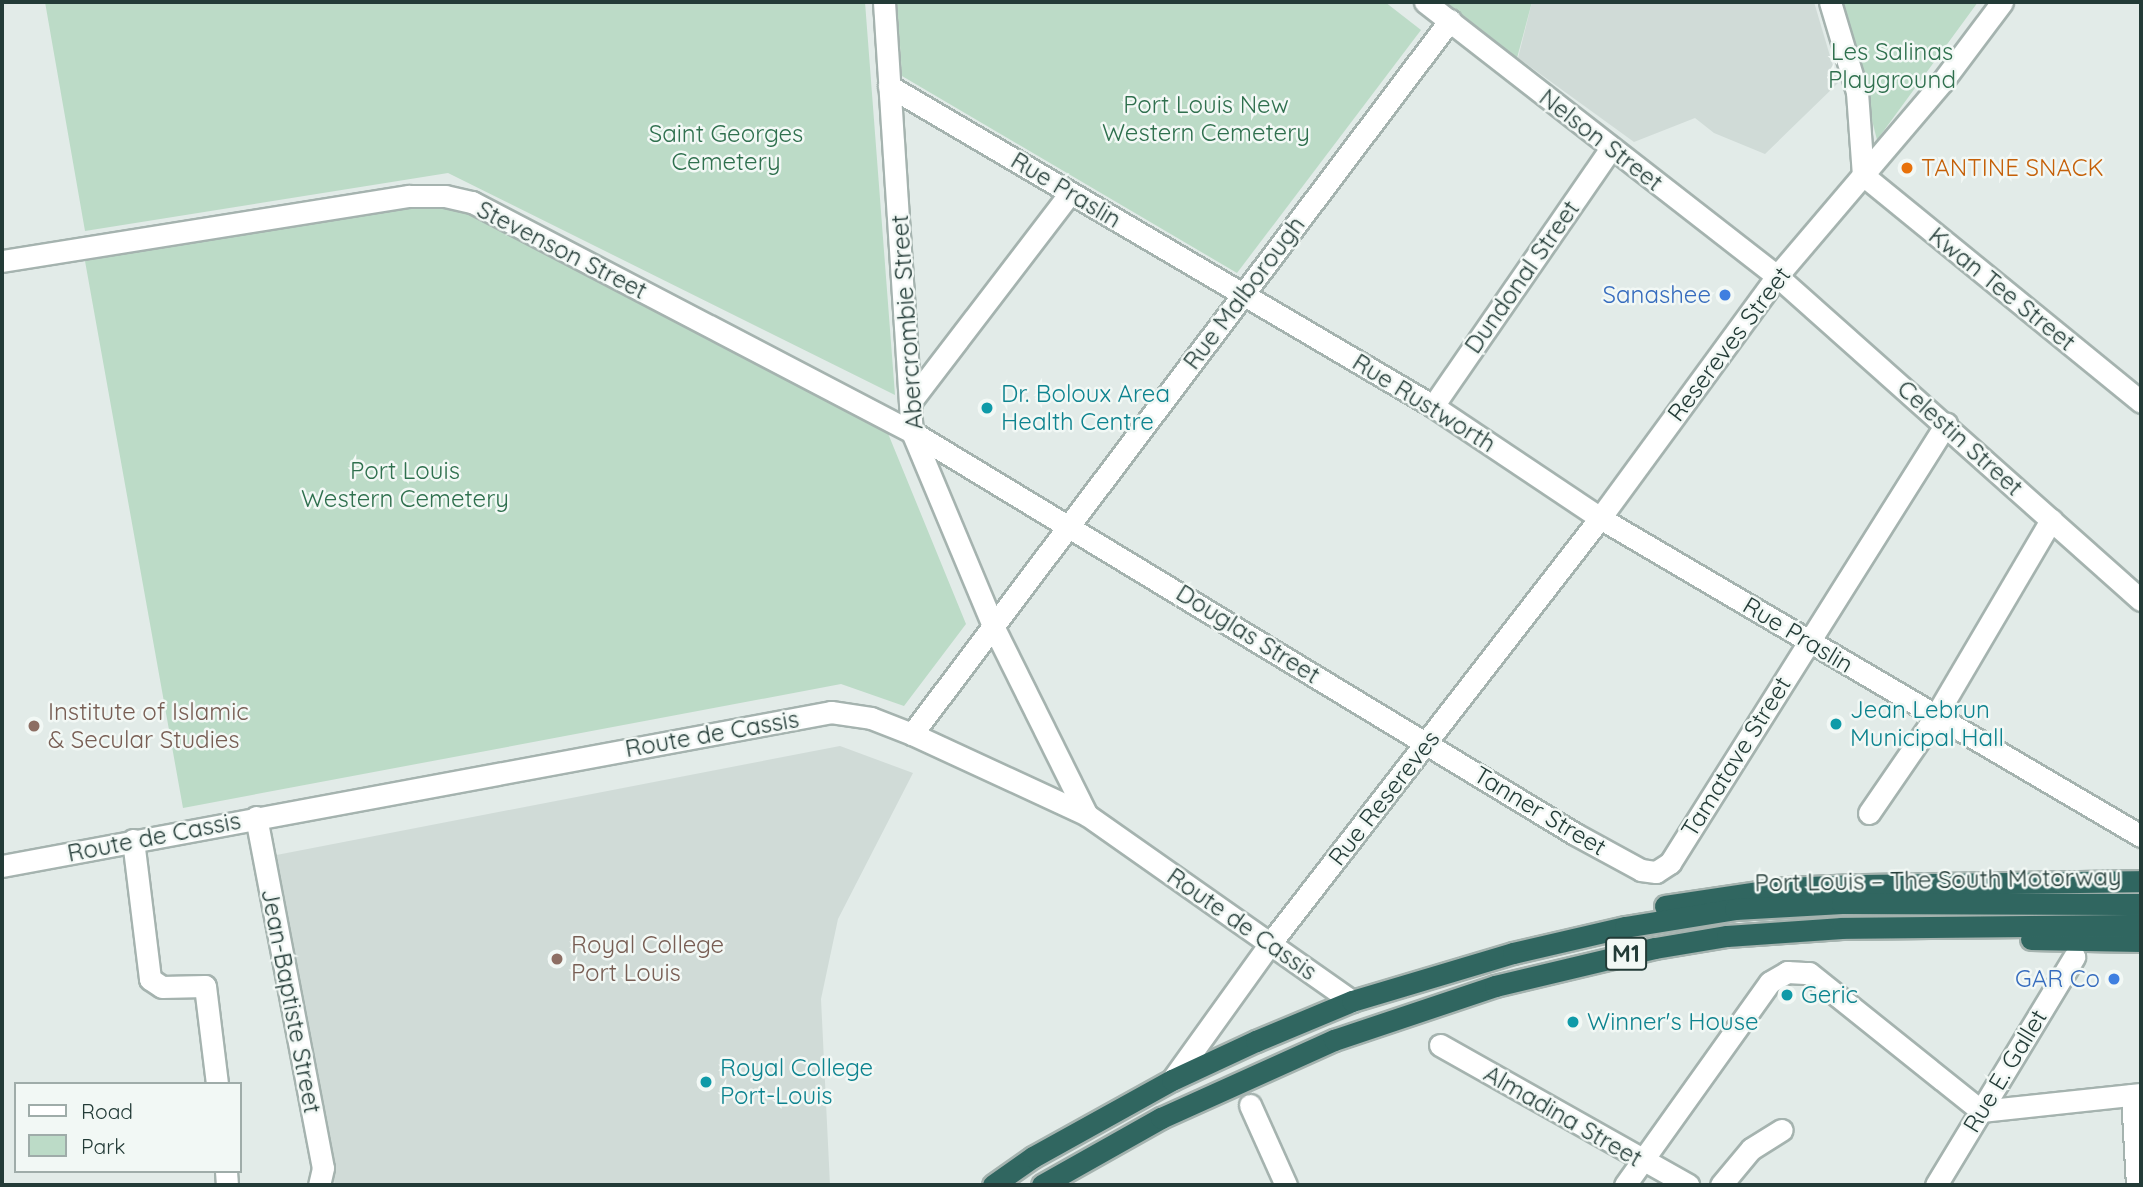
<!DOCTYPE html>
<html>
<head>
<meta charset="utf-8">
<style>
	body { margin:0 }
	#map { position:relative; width:2143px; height:1187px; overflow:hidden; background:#e2ebe8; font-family:Quicksand,sans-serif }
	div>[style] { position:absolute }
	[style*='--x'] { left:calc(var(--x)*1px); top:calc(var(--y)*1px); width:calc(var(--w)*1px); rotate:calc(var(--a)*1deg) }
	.built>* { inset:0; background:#d0dbd7 }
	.green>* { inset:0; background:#bcdbc7 }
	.roads { filter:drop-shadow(2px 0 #a5b3af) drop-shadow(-2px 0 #a5b3af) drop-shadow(0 2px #a5b3af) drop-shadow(0 -2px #a5b3af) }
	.minor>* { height:21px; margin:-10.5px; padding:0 10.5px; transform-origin:10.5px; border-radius:10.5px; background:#fff }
	.highway>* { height:21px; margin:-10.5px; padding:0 10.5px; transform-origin:10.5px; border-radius:10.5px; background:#306660 }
	.dots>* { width:19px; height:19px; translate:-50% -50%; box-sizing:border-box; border:4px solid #f2f8f5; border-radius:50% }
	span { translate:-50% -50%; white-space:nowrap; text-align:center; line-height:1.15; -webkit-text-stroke:5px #f2f8f5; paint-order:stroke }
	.shield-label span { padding:2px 5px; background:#f2f8f5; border:2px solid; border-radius:5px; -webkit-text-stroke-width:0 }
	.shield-label { font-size:23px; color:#233b37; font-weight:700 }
	.park-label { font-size:24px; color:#2f704e }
	.street-label { font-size:24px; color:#233b37 }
	.food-label { font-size:24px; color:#c56008 }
	.left { translate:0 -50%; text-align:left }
	.shop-label { font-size:24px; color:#366cbe }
	.right { translate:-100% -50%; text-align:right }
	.culture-label { font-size:24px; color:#0d838f }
	.education-label { font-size:24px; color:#785e54 }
	.frame { position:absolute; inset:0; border:4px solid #233b37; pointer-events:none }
	.legend { position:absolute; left:14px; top:1082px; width:228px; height:91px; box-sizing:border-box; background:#f2f8f5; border:2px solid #9faca9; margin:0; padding:9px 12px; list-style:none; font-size:21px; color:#233b37 }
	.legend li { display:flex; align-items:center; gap:14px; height:35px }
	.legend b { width:35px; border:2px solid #9faca9 }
</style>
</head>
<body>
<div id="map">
	<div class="built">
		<div style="clip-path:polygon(1532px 2px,1814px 2px,1838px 83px,1765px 154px,1714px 133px,1695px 118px,1634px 142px,1518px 58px)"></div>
		<div style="clip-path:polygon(840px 746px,913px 773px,838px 919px,821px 999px,830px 1185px,335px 1185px,261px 858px)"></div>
	</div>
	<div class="green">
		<div style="clip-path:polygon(45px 2px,865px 2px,895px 395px,448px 173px,85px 231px)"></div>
		<div style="clip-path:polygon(897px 2px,1385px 2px,1421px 30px,1237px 273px,902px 76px)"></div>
		<div style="clip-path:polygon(1446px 2px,1532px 2px,1517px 58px)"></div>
		<div style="clip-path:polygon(1840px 2px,1978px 2px,1877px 140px,1864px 88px)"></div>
		<div style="clip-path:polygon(451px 197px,887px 431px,966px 624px,904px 706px,841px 684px,183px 808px,85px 261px)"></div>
	</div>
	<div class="roads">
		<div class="minor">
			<div style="--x:884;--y:2;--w:431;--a:86.3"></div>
			<div style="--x:912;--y:432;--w:210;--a:67.3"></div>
			<div style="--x:993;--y:626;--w:211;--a:63.6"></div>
			<div style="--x:1425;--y:2;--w:446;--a:37.9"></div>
			<div style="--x:1777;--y:276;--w:487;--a:41.7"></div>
			<div style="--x:1830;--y:2;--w:94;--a:73.3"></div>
			<div style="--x:1857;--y:92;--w:83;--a:85.9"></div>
			<div style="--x:889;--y:86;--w:631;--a:30.47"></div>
			<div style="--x:1433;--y:406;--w:201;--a:33.8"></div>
			<div style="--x:1600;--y:518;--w:628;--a:30.45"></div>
			<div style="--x:1863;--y:175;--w:359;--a:39.2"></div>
			<div style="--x:2;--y:261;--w:412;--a:-9.1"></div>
			<div style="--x:409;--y:196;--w:36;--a:0"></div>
			<div style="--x:445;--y:196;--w:28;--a:13"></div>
			<div style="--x:472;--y:202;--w:496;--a:27.6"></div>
			<div style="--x:912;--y:432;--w:775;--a:31.23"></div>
			<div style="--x:1575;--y:834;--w:75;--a:28.6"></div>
			<div style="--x:1641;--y:870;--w:15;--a:8"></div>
			<div style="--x:1656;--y:872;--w:17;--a:-33"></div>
			<div style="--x:1670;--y:863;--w:519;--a:-57.84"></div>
			<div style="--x:911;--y:401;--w:262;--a:-52.6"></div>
			<div style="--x:1433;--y:406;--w:313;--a:-55.4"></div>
			<div style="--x:912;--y:734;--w:894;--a:-53"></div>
			<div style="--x:1869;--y:813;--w:116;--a:-55.5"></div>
			<div style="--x:1935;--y:717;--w:229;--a:-59.5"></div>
			<div style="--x:256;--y:817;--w:357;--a:79.2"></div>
			<div style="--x:323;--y:1168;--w:17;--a:103"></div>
			<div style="--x:133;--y:840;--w:140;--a:83"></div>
			<div style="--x:150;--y:979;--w:14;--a:34"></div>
			<div style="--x:162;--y:987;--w:43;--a:-1.3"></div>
			<div style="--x:205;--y:986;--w:99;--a:83"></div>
			<div style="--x:2;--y:866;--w:843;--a:-10.52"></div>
			<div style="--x:831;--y:712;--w:40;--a:8.5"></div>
			<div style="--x:871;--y:718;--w:44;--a:21.3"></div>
			<div style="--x:912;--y:734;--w:193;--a:24.8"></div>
			<div style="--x:1087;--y:815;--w:324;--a:35.1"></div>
			<div style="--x:1440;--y:1045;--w:285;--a:29.4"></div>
			<div style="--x:1172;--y:1080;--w:166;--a:-54.3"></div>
			<div style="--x:1269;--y:945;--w:540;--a:-52.22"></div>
			<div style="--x:1600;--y:518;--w:300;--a:-53.8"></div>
			<div style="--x:1777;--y:276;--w:255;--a:-49.6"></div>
			<div style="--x:1942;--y:82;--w:100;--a:-53.1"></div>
			<div style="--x:2132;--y:1095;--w:90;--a:86.8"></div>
			<div style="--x:1250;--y:1105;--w:88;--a:65.8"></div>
			<div style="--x:226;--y:1171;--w:14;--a:86"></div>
			<div style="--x:1625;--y:1185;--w:249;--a:-54.5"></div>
			<div style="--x:1770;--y:982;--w:20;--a:-30"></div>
			<div style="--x:1787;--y:972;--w:22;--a:3"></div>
			<div style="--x:1809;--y:973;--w:221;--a:38.7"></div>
			<div style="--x:1981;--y:1111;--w:161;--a:-6.1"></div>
			<div style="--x:1721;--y:1185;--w:47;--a:-50.2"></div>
			<div style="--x:1751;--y:1149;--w:36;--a:-32"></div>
			<div style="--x:1936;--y:1185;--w:267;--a:-58.8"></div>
		</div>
		<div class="highway">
			<div style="--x:1665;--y:906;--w:122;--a:-8.5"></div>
			<div style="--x:1786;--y:888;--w:71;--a:-2.4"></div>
			<div style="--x:1857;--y:885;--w:284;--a:-0.8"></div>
			<div style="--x:2031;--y:939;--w:110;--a:1"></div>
			<div style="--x:993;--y:1185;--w:49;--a:-35"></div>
			<div style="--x:1033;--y:1157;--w:159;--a:-29"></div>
			<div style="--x:1172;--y:1080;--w:93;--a:-24.9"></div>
			<div style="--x:1256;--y:1041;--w:104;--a:-22.6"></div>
			<div style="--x:1352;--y:1001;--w:168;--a:-16.6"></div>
			<div style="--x:1513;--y:953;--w:115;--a:-13.1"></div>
			<div style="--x:1625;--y:927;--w:111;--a:-9.3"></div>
			<div style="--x:1735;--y:909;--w:107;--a:-3.2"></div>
			<div style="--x:1842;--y:903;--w:299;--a:0.2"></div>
			<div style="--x:1042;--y:1185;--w:137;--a:-29.4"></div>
			<div style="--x:1161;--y:1118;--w:190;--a:-24.3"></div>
			<div style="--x:1334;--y:1040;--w:170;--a:-18.5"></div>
			<div style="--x:1495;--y:986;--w:164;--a:-13.4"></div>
			<div style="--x:1655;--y:948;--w:73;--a:-9.5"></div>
			<div style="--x:1727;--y:936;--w:115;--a:-4"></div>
			<div style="--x:1842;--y:928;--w:299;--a:-0.6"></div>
		</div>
	</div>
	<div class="dots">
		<div style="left:1907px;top:168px;background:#e8710a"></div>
		<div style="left:1725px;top:295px;background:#3f7fe0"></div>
		<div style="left:987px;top:408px;background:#0f9aa8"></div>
		<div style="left:1836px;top:724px;background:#0f9aa8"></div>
		<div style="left:34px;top:726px;background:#8d6e63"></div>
		<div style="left:557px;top:959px;background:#8d6e63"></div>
		<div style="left:2114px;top:979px;background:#3f7fe0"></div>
		<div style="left:1787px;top:995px;background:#0f9aa8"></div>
		<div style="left:1573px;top:1022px;background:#0f9aa8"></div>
		<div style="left:706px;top:1082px;background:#0f9aa8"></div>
	</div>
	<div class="shield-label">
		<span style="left:1626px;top:954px">M1</span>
	</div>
	<div class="park-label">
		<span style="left:1892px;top:66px">Les Salinas<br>Playground</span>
		<span style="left:1206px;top:119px">Port Louis New<br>Western Cemetery</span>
		<span style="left:726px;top:148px">Saint Georges<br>Cemetery</span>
		<span style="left:405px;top:485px">Port Louis<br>Western Cemetery</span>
	</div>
	<div class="street-label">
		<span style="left:1601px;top:140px;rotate:38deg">Nelson Street</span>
		<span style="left:1066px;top:190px;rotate:31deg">Rue Praslin</span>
		<span style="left:562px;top:250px;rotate:27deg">Stevenson Street</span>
		<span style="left:1522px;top:277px;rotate:-55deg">Dundonal Street</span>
		<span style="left:2002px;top:289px;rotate:39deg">Kwan Tee Street</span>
		<span style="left:1244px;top:293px;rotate:-53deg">Rue Malborough</span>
		<span style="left:907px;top:322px;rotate:-94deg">Abercrombie Street</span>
		<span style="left:1729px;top:344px;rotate:-53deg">Resereves Street</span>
		<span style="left:1424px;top:403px;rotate:32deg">Rue Rustworth</span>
		<span style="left:1960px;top:438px;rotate:42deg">Celestin Street</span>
		<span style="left:1248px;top:634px;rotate:32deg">Douglas Street</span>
		<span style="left:1798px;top:635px;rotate:31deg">Rue Praslin</span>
		<span style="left:712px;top:734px;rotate:-10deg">Route de Cassis</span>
		<span style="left:1736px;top:757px;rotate:-58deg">Tamatave Street</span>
		<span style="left:1384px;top:798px;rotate:-52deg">Rue Resereves</span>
		<span style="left:1540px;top:811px;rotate:31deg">Tanner Street</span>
		<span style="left:154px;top:837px;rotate:-11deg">Route de Cassis</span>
		<span style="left:1938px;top:880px;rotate:-1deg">Port Louis – The South Motorway</span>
		<span style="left:1242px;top:924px;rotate:35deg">Route de Cassis</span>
		<span style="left:291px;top:1001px;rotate:79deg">Jean-Baptiste Street</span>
		<span style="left:2005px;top:1071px;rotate:-59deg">Rue E. Gallet</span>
		<span style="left:1563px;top:1116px;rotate:30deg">Almadina Street</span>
	</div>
	<div class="food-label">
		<span class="left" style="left:1921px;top:168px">TANTINE SNACK</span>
	</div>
	<div class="shop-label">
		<span class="right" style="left:1711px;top:295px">Sanashee</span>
		<span class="right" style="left:2100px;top:979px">GAR Co</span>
	</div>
	<div class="culture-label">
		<span class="left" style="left:1001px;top:408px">Dr. Boloux Area<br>Health Centre</span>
		<span class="left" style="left:1850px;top:724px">Jean Lebrun<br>Municipal Hall</span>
		<span class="left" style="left:1801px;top:995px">Geric</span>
		<span class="left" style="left:1587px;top:1022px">Winner's House</span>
		<span class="left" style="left:720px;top:1082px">Royal College<br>Port-Louis</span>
	</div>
	<div class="education-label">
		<span class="left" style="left:48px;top:726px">Institute of Islamic<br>&amp; Secular Studies</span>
		<span class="left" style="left:571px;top:959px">Royal College<br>Port Louis</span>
	</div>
	<div class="frame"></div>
	<ul class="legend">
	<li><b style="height:9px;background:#fff"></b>Road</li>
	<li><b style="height:19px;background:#bcdbc7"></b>Park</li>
	</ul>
</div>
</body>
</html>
